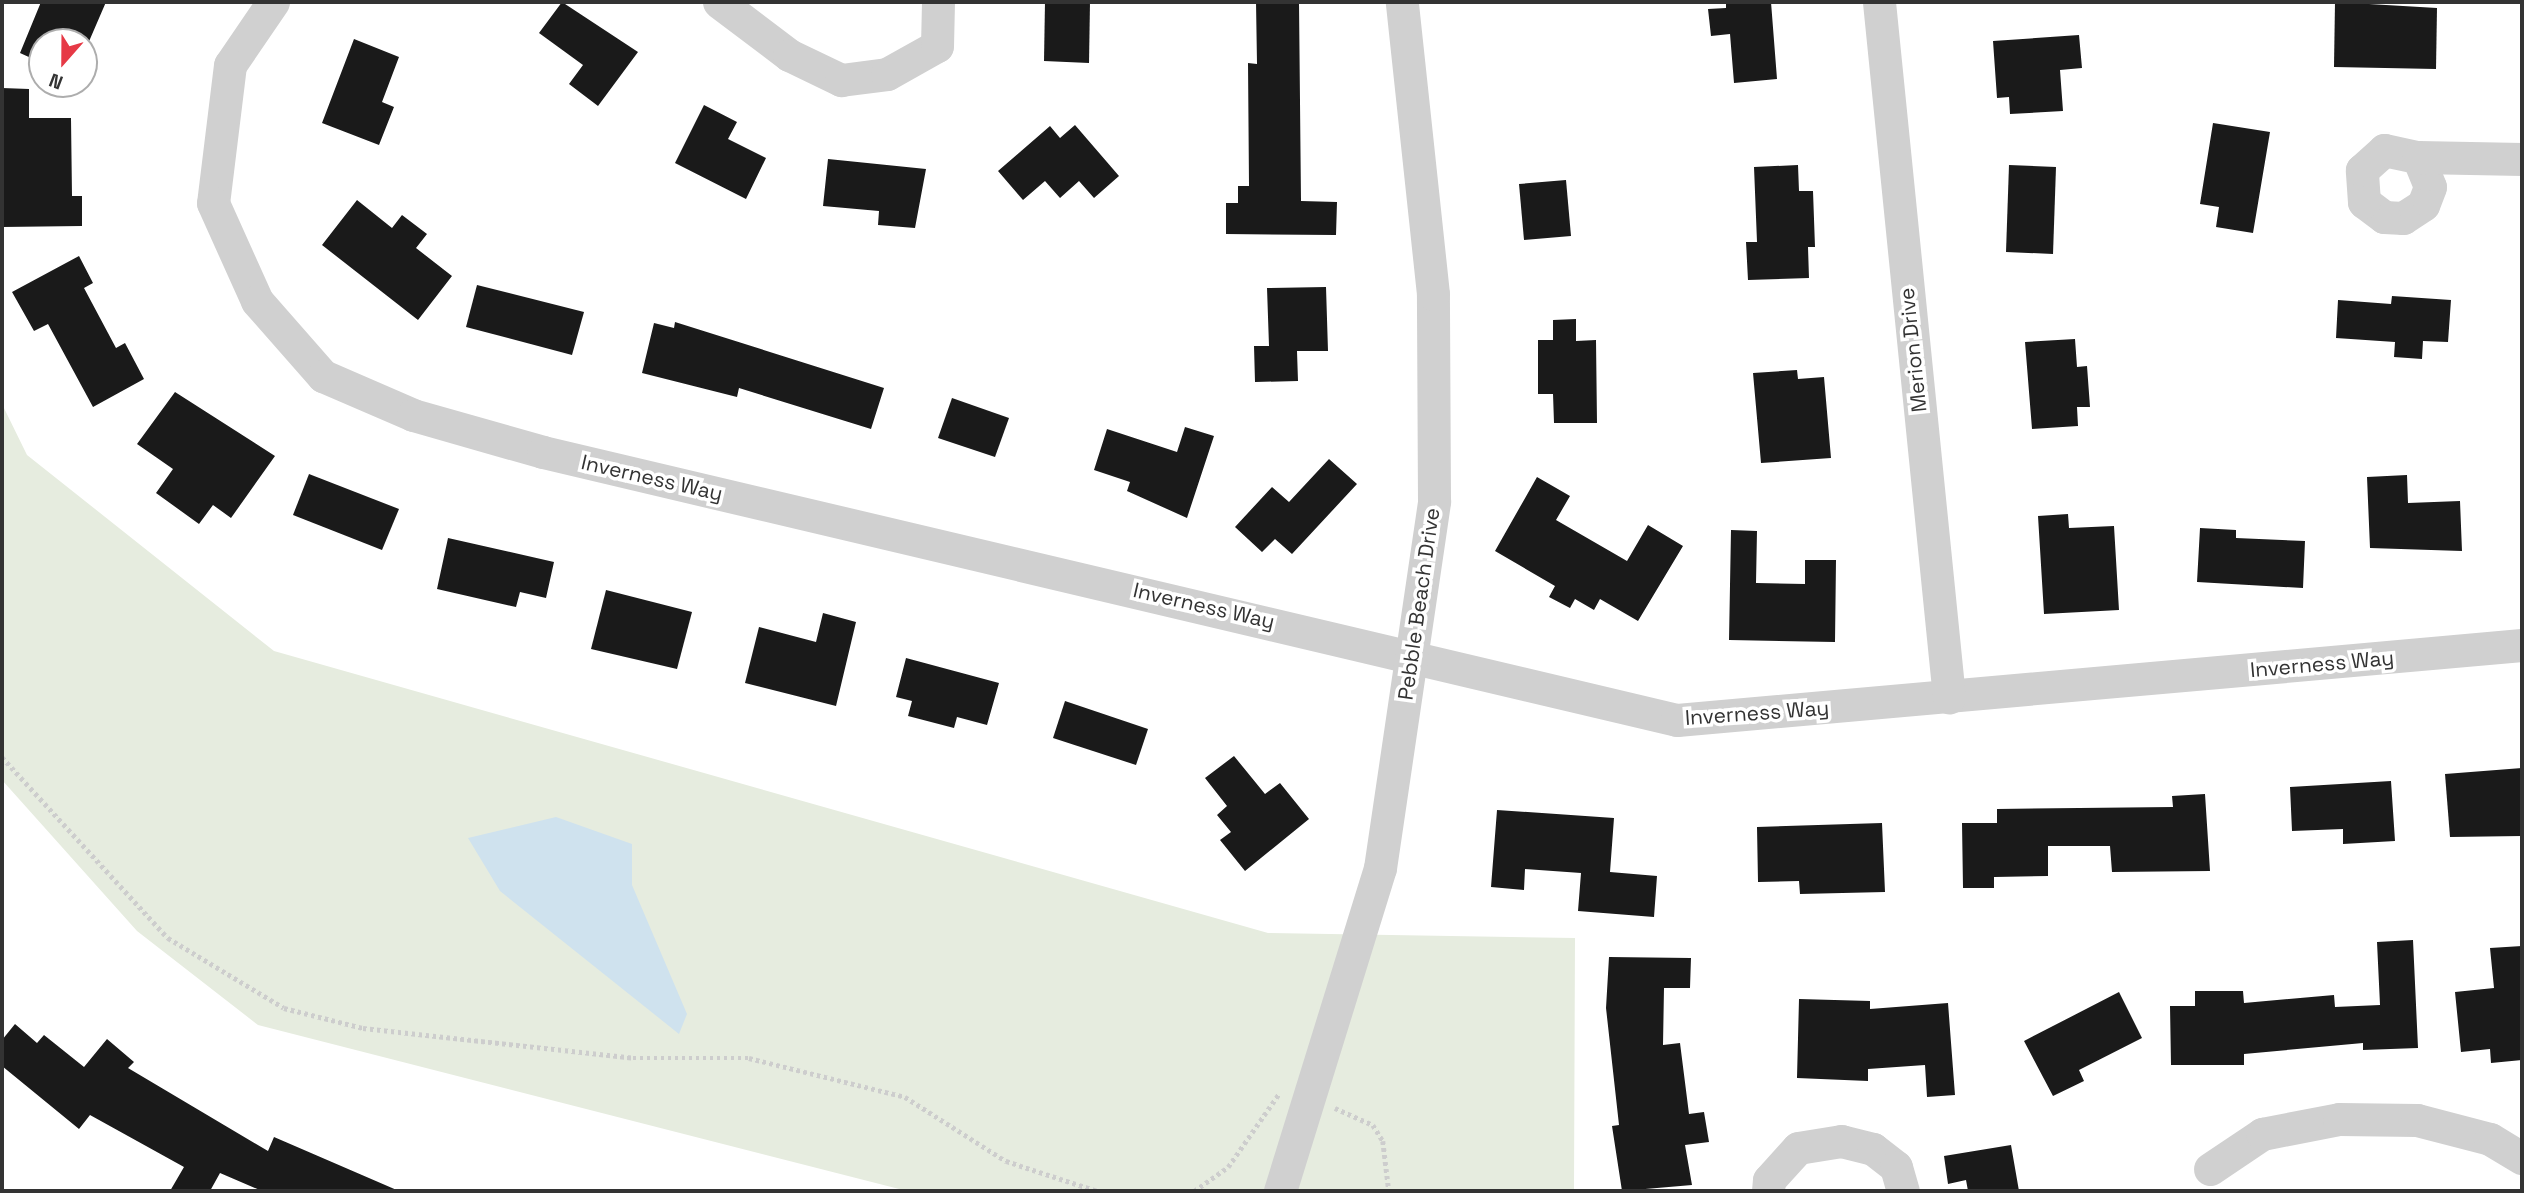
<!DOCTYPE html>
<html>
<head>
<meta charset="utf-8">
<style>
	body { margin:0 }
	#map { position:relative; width:2524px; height:1193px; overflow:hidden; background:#fff; font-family:"Space Grotesk",sans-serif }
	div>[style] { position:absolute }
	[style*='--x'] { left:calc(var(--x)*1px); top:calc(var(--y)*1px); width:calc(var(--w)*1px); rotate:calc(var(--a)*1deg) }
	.green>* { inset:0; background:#e6ecdf }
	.water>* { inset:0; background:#cfe2ee }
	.building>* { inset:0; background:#1a1a1a }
	.path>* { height:4.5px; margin-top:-2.25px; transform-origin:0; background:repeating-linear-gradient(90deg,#cdcdcd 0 3.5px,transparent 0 7px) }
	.street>* { height:33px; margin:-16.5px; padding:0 16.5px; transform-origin:16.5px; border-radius:16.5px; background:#d0d0d0 }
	span { translate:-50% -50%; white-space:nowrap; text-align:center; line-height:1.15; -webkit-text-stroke:7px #fff; paint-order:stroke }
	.street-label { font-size:21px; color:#333 }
	.frame { position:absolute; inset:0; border:4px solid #333; pointer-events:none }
	.north { position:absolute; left:28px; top:28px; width:70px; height:70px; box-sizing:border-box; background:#fff; border:2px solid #adadad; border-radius:50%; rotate:201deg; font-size:19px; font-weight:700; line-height:28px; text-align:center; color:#333 }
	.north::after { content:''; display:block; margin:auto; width:24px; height:32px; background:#e63946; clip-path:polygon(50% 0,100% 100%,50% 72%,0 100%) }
</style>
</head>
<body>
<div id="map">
	<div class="green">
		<div style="clip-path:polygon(2px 404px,27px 455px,274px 651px,1268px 933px,1575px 938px,1574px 1191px,907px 1191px,258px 1025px,137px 931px,2px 780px)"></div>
	</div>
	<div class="water">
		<div style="clip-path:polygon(556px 817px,632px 844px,632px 885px,687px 1014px,679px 1034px,500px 891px,468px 838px)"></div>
	</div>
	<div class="building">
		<div style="clip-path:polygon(41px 2px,106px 2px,84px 53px,84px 42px,42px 42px,42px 63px,20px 53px)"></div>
		<div style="clip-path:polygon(562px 2px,638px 52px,598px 106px,569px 84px,583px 65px,539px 33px)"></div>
		<div style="clip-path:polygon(1045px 2px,1090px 2px,1089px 63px,1044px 61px)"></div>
		<div style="clip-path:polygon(1256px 2px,1299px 2px,1301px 201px,1337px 202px,1336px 235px,1226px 234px,1226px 203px,1238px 203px,1238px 186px,1249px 186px,1248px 63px,1257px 64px)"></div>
		<div style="clip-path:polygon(1726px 2px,1771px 2px,1777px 79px,1734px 83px,1730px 34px,1711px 36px,1708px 9px,1726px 8px)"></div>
		<div style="clip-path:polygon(2335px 2px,2437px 8px,2436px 69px,2334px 67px)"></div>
		<div style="clip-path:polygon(2079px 35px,2082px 68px,2060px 70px,2063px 111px,2010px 114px,2009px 97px,1997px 98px,1993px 41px)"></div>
		<div style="clip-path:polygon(354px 39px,399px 57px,382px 102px,394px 107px,379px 145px,322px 123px)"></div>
		<div style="clip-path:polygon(2px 88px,29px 89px,29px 118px,71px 118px,72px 196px,82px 196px,82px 226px,2px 227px)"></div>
		<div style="clip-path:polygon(704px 105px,737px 122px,728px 139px,766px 158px,746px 199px,675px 163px)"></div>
		<div style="clip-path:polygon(2213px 123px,2270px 132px,2253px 233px,2216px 227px,2219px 207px,2200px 204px)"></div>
		<div style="clip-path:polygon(1075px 125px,1119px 176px,1094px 198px,1079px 181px,1060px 198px,1045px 181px,1023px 200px,998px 171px,1050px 126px,1060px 138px)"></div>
		<div style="clip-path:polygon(828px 159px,926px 169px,915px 228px,878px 225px,879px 211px,823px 206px)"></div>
		<div style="clip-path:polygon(1798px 165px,1799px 191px,1813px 191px,1815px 247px,1808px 247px,1809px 278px,1748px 280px,1746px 242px,1757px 242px,1754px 167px)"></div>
		<div style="clip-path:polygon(2009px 165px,2056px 167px,2053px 254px,2006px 252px)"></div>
		<div style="clip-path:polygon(1566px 180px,1571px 236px,1524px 240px,1519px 184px)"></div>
		<div style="clip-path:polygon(357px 200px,392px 228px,402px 215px,427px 234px,416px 248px,452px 276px,418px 320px,322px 245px)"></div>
		<div style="clip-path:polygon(79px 256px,93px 283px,84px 288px,116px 348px,125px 343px,144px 379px,93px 407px,48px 324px,34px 331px,12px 292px)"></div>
		<div style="clip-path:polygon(477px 285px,584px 312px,572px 355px,466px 327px)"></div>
		<div style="clip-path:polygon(1326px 287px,1328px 351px,1297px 351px,1298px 381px,1255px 382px,1254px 346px,1269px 346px,1267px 288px)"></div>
		<div style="clip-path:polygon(2392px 296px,2451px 300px,2448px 342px,2423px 341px,2422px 359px,2394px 357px,2395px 342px,2336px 338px,2338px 300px,2391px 304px)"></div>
		<div style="clip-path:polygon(1576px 319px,1576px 341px,1596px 340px,1597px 423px,1554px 423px,1553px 394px,1538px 394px,1538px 340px,1553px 340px,1553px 320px)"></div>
		<div style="clip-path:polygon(675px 322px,884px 388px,871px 429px,739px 388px,737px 397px,642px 373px,654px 323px,674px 328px)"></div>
		<div style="clip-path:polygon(2075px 339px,2077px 367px,2087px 366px,2090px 407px,2077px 407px,2078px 426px,2032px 429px,2025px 342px)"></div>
		<div style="clip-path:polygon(1797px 370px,1798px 379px,1824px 377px,1831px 458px,1761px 463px,1753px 373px)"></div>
		<div style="clip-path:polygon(175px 392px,275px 456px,231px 518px,213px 505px,199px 524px,156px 493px,173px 469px,137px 444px)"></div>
		<div style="clip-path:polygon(952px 398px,1009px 418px,995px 457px,938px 438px)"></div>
		<div style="clip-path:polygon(1185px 427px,1214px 436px,1187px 518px,1127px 491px,1130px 482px,1094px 470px,1107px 429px,1177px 452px)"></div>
		<div style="clip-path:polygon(1329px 459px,1357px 484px,1292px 554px,1275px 539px,1262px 552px,1235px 527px,1272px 487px,1289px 502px)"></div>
		<div style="clip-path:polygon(309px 474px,399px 509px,382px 550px,293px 515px)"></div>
		<div style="clip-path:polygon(2407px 475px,2408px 503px,2460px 501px,2462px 551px,2370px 548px,2367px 477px)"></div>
		<div style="clip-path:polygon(1537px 477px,1570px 496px,1556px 520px,1627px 561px,1648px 525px,1683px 546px,1638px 621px,1600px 599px,1594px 610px,1575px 599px,1570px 608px,1549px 597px,1555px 586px,1495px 551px)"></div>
		<div style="clip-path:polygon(2068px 514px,2069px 528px,2114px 526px,2119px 610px,2044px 614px,2038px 516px)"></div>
		<div style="clip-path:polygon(2200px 528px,2236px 530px,2236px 538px,2305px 541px,2303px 588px,2197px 582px)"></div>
		<div style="clip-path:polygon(1731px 530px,1757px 531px,1756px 583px,1805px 584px,1805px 560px,1836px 560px,1835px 642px,1729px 640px)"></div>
		<div style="clip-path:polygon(448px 538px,554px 562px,546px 598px,520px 592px,516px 607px,437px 589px)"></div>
		<div style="clip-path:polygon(606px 590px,692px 612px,677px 669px,591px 649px)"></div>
		<div style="clip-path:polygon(823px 613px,856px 622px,836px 706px,745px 683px,759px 627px,816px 642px)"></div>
		<div style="clip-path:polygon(906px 658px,999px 683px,987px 725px,957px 717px,954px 728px,908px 716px,912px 701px,896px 697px)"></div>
		<div style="clip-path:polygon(1065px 701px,1148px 729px,1136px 765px,1053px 738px)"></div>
		<div style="clip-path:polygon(1234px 756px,1265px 794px,1280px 783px,1309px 819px,1245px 871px,1220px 840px,1231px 832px,1217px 815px,1227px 806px,1205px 778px)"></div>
		<div style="clip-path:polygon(2522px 768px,2522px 836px,2450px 837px,2445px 774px)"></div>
		<div style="clip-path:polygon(2391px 781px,2395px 841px,2343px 844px,2343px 829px,2292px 831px,2290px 787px)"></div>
		<div style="clip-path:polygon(2205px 794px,2210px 871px,2112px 872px,2110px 846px,2048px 846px,2048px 876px,1994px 877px,1994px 888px,1963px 888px,1962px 823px,1997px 823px,1997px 809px,2173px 807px,2172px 796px)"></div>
		<div style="clip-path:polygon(1497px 810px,1614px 818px,1610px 872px,1657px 876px,1654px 917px,1578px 911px,1581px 873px,1525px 869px,1524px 890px,1491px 887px)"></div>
		<div style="clip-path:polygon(1882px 823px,1885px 892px,1800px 894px,1799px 881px,1758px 882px,1757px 827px)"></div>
		<div style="clip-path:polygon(2413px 940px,2418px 1048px,2363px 1050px,2363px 1043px,2244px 1054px,2244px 1065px,2171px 1065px,2170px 1006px,2195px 1006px,2195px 991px,2243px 991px,2244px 1003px,2334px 995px,2335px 1007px,2380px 1005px,2377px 942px)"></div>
		<div style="clip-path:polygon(2522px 946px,2522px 1060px,2491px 1063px,2490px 1049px,2461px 1052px,2455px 992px,2494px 988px,2490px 948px)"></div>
		<div style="clip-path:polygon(1609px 957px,1691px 958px,1690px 988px,1664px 988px,1663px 1045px,1680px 1043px,1689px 1114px,1704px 1112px,1709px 1142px,1685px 1145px,1692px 1185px,1622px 1191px,1612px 1126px,1619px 1125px,1606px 1008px)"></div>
		<div style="clip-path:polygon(2119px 992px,2142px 1038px,2079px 1070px,2084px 1081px,2053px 1096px,2024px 1041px)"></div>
		<div style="clip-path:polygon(1799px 999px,1870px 1001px,1870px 1009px,1948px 1003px,1955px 1095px,1927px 1097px,1925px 1065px,1868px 1069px,1868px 1081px,1797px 1078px)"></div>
		<div style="clip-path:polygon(15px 1024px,37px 1043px,44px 1035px,84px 1067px,107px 1039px,134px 1062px,128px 1068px,268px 1151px,274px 1137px,399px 1191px,262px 1191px,220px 1173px,210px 1191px,170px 1191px,184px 1167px,90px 1115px,79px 1129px,2px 1066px,2px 1040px)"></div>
		<div style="clip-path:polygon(2011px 1145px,2019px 1191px,1968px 1191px,1966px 1180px,1948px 1184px,1944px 1156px)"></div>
	</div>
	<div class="path">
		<div style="--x:2;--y:757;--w:246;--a:47.5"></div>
		<div style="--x:168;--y:938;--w:135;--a:31.1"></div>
		<div style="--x:284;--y:1008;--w:81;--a:14.2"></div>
		<div style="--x:363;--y:1028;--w:272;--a:6.3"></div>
		<div style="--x:633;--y:1058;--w:116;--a:0"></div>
		<div style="--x:749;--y:1058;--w:161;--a:14"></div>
		<div style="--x:905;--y:1097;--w:120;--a:32.4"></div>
		<div style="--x:1006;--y:1161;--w:96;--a:18.2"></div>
		<div style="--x:1335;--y:1108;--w:42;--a:24.1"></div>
		<div style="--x:1373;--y:1125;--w:19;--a:58"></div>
		<div style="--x:1383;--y:1141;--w:50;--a:83.2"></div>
		<div style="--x:1194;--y:1191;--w:42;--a:-35.2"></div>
		<div style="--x:1228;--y:1167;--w:88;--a:-55.2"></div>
	</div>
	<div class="street">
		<div style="--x:273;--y:2;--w:76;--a:124.3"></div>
		<div style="--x:230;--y:65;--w:139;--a:97"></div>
		<div style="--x:213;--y:203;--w:107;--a:65.8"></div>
		<div style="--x:257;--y:301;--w:100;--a:48.7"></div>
		<div style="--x:323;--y:376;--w:98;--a:23.4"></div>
		<div style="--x:413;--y:415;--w:135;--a:15.9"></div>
		<div style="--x:543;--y:452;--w:1165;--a:13.3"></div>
		<div style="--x:1677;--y:720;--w:848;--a:-5.07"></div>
		<div style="--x:719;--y:2;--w:88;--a:37.1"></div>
		<div style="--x:789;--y:55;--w:58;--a:25.7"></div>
		<div style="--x:841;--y:80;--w:46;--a:-7.4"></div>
		<div style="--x:887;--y:74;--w:57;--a:-29.2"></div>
		<div style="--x:937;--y:46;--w:44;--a:-88.7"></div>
		<div style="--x:1879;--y:2;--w:699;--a:84.25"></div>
		<div style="--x:2418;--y:157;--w:32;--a:68"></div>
		<div style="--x:2430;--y:187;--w:19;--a:111"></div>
		<div style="--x:2423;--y:205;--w:24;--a:147"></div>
		<div style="--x:2403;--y:218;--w:19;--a:-177"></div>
		<div style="--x:2384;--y:217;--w:25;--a:-143"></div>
		<div style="--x:2364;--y:202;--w:32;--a:-94"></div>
		<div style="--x:2362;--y:170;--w:30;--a:-42"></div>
		<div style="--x:2384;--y:150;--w:35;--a:12"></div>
		<div style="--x:2418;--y:157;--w:104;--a:1.1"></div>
		<div style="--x:2210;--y:1169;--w:63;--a:-33.9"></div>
		<div style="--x:2262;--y:1134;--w:78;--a:-11"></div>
		<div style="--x:2339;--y:1119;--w:78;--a:0.7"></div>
		<div style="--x:2417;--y:1120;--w:75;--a:14.6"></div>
		<div style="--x:2490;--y:1139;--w:37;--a:31"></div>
		<div style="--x:1280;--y:1191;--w:338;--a:-72.8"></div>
		<div style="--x:1380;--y:868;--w:371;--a:-81.6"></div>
		<div style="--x:1434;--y:501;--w:207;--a:-90.3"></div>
		<div style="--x:1433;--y:294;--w:294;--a:-96.1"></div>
		<div style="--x:1768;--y:1191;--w:11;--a:-85"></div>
		<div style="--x:1769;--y:1180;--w:43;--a:-47.8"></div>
		<div style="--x:1798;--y:1148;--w:44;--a:-9.2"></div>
		<div style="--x:1841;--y:1141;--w:33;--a:14"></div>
		<div style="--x:1873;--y:1149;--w:29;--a:38"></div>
		<div style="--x:1896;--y:1167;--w:25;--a:74"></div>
	</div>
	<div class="street-label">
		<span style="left:1913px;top:350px;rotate:-96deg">Merion Drive</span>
		<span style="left:652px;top:478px;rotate:13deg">Inverness Way</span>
		<span style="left:1419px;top:604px;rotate:-82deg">Pebble Beach Drive</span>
		<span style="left:1204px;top:606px;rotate:13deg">Inverness Way</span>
		<span style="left:2322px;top:664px;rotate:-5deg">Inverness Way</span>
		<span style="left:1757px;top:713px;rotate:-4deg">Inverness Way</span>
	</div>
	<div class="frame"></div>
	<div class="north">N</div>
</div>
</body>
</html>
